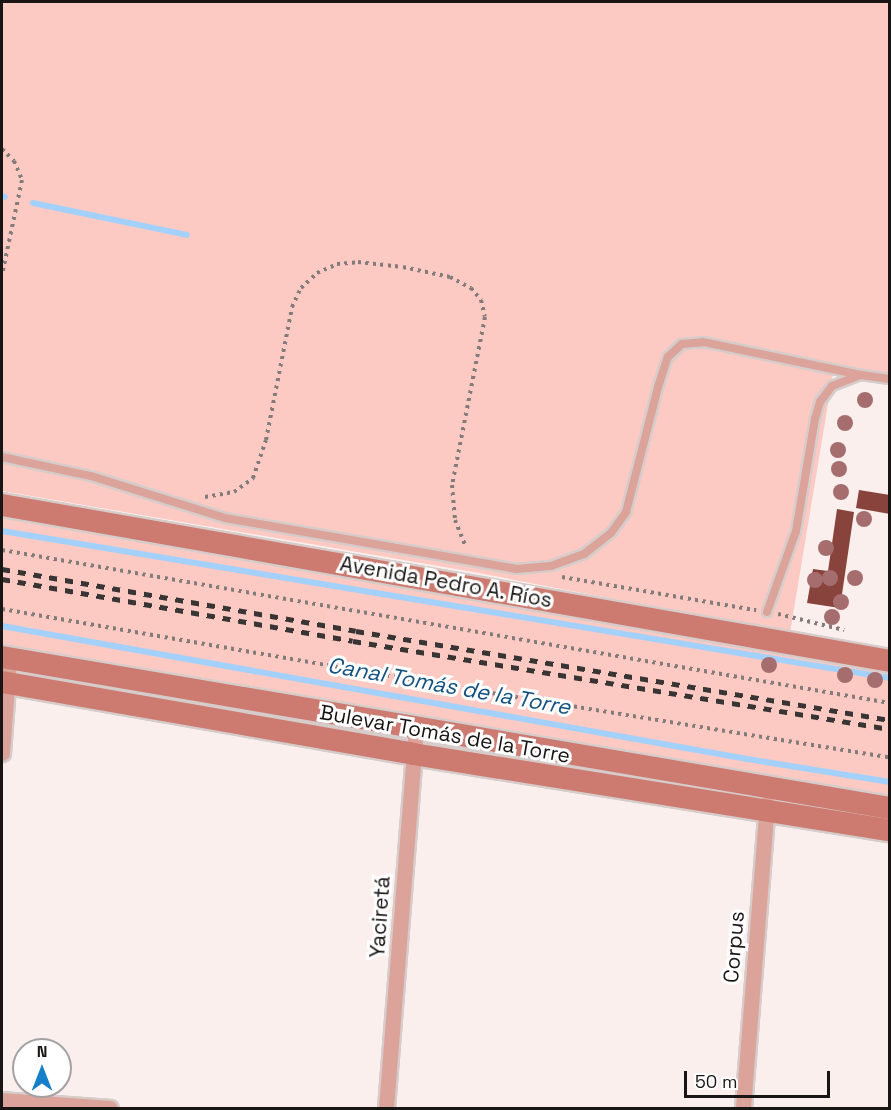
<!DOCTYPE html>
<html>
<head>
<meta charset="utf-8">
<style>
	body { margin:0 }
	#map { position:relative; width:891px; height:1110px; overflow:hidden; background:#faefed; font-family:"Space Grotesk",sans-serif }
	div>[style] { position:absolute }
	[style*='--x'] { left:calc(var(--x)*1px); top:calc(var(--y)*1px); width:calc(var(--w)*1px); rotate:calc(var(--a)*1deg) }
	.green>* { inset:0; background:#fdcac3 }
	.stream>* { height:6px; margin:-3px; padding:0 3px; transform-origin:3px; border-radius:3px; background:#a4d1fb }
	.building>* { inset:0; background:#87433c }
	.path>* { height:4px; margin-top:-2px; transform-origin:0; background:repeating-linear-gradient(90deg,#837c7a 0 3px,transparent 0 7.5px) }
	.roads { filter:drop-shadow(2px 0 #d6ccca) drop-shadow(-2px 0 #d6ccca) drop-shadow(0 2px #d6ccca) drop-shadow(0 -2px #d6ccca) }
	.lane>* { height:8px; margin:-4px; padding:0 4px; transform-origin:4px; border-radius:4px; background:#dca39b }
	.street>* { height:15px; margin:-7.5px; padding:0 7.5px; transform-origin:7.5px; border-radius:7.5px; background:#dca39b }
	.secondary>* { height:22px; margin:-11px; padding:0 11px; transform-origin:11px; border-radius:11px; background:#cd7a71 }
	.rail>* { height:4.5px; margin-top:-2.25px; transform-origin:0; background:repeating-linear-gradient(90deg,#393534 0 8px,transparent 0 16px) }
	.trees>* { width:16px; height:16px; margin:-8px; border-radius:50%; background:#a66d6e }
	span { translate:-50% -50%; white-space:nowrap; text-align:center; line-height:1.15; -webkit-text-stroke:6px #fff; paint-order:stroke }
	.street-label { font-size:21px; color:#181514 }
	.water-label { font-size:22px; color:#135181; font-style:italic }
	.frame { position:absolute; inset:0; border:3px solid #181514; pointer-events:none }
	.north { position:absolute; left:12px; top:1038px; width:60px; height:60px; box-sizing:border-box; background:#fff; border:2px solid #a3a1a1; border-radius:50%; rotate:0deg; font-size:16px; font-weight:700; line-height:24px; text-align:center; color:#181514 }
	.north::after { content:''; display:block; margin:auto; width:21px; height:27px; background:#157fca; clip-path:polygon(50% 0,100% 100%,50% 72%,0 100%) }
	.scale { position:absolute; left:684px; top:1071px; width:146px; height:27px; box-sizing:border-box; border:3px solid #181514; border-top:0; padding-left:8px; font-size:18px; line-height:21px; white-space:nowrap; color:#181514; -webkit-text-stroke:4px #fff; paint-order:stroke }
</style>
</head>
<body>
<div id="map">
	<div class="green">
		<div style="clip-path:polygon(2px 2px,889px 2px,889px 383px,833px 374px,790px 633px,473px 572px,2px 491px)"></div>
		<div style="clip-path:polygon(2px 505px,889px 661px,889px 808px,2px 657px)"></div>
		<div style="clip-path:polygon(24px 671px,390px 732px,395px 736px,394px 742px,22px 677px)"></div>
		<div style="clip-path:polygon(433px 740px,749px 792px,754px 796px,753px 802px,427px 747px,428px 742px)"></div>
	</div>
	<div class="stream">
		<div style="--x:2;--y:196;--w:3;--a:18"></div>
		<div style="--x:33;--y:203;--w:157;--a:11.7"></div>
		<div style="--x:2;--y:531;--w:900;--a:9.4"></div>
		<div style="--x:2;--y:626;--w:757;--a:10.12"></div>
		<div style="--x:747;--y:759;--w:145;--a:9.1"></div>
	</div>
	<div class="building">
		<div style="clip-path:polygon(859px 490px,890px 495px,890px 514px,856px 508px)"></div>
		<div style="clip-path:polygon(837px 509px,854px 512px,840px 608px,807px 603px,813px 569px,828px 571px)"></div>
	</div>
	<div class="path">
		<div style="--x:2;--y:149;--w:17;--a:45"></div>
		<div style="--x:14;--y:161;--w:21;--a:67"></div>
		<div style="--x:22;--y:180;--w:97;--a:101.9"></div>
		<div style="--x:205;--y:497;--w:29;--a:-10"></div>
		<div style="--x:234;--y:492;--w:24;--a:-36"></div>
		<div style="--x:253;--y:478;--w:40;--a:-71.1"></div>
		<div style="--x:266;--y:440;--w:136;--a:-78.9"></div>
		<div style="--x:292;--y:307;--w:21;--a:-65"></div>
		<div style="--x:301;--y:288;--w:22;--a:-43"></div>
		<div style="--x:317;--y:273;--w:22;--a:-24"></div>
		<div style="--x:337;--y:264;--w:21;--a:-5"></div>
		<div style="--x:358;--y:262;--w:45;--a:6.3"></div>
		<div style="--x:403;--y:267;--w:48;--a:12"></div>
		<div style="--x:450;--y:277;--w:24;--a:28"></div>
		<div style="--x:471;--y:288;--w:16;--a:50"></div>
		<div style="--x:481;--y:300;--w:17;--a:77"></div>
		<div style="--x:485;--y:317;--w:171;--a:101.1"></div>
		<div style="--x:452;--y:485;--w:35;--a:85"></div>
		<div style="--x:455;--y:520;--w:29;--a:68"></div>
		<div style="--x:2;--y:550;--w:901;--a:9.78"></div>
		<div style="--x:562;--y:577;--w:197;--a:9.7"></div>
		<div style="--x:2;--y:609;--w:415;--a:9.8"></div>
		<div style="--x:411;--y:680;--w:485;--a:9.2"></div>
		<div style="--x:778;--y:614;--w:68;--a:13.6"></div>
	</div>
	<div class="roads">
		<div class="lane">
			<div style="--x:2;--y:457;--w:91;--a:12.1"></div>
			<div style="--x:91;--y:476;--w:140;--a:17.4"></div>
			<div style="--x:225;--y:518;--w:295;--a:9.9"></div>
			<div style="--x:516;--y:569;--w:35;--a:-5"></div>
			<div style="--x:551;--y:566;--w:35;--a:-20"></div>
			<div style="--x:584;--y:554;--w:34;--a:-38"></div>
			<div style="--x:611;--y:533;--w:26;--a:-54"></div>
			<div style="--x:626;--y:512;--w:129;--a:-75.6"></div>
			<div style="--x:658;--y:387;--w:32;--a:-72"></div>
			<div style="--x:668;--y:357;--w:19;--a:-43"></div>
			<div style="--x:682;--y:344;--w:21;--a:-5"></div>
			<div style="--x:703;--y:342;--w:161;--a:11.8"></div>
			<div style="--x:767;--y:612;--w:86;--a:-70.3"></div>
			<div style="--x:796;--y:531;--w:114;--a:-80.4"></div>
			<div style="--x:815;--y:419;--w:18;--a:-74"></div>
			<div style="--x:820;--y:402;--w:20;--a:-53"></div>
			<div style="--x:832;--y:386;--w:31;--a:-21"></div>
			<div style="--x:861;--y:375;--w:29;--a:8"></div>
		</div>
		<div class="street">
			<div style="--x:2;--y:753;--w:94;--a:-85.7"></div>
			<div style="--x:2;--y:1100;--w:108;--a:4.2"></div>
			<div style="--x:386;--y:1108;--w:379;--a:-85.5"></div>
			<div style="--x:743;--y:1108;--w:305;--a:-85.5"></div>
		</div>
		<div class="secondary">
			<div style="--x:2;--y:505;--w:902;--a:9.96"></div>
			<div style="--x:2;--y:657;--w:901;--a:9.65"></div>
			<div style="--x:2;--y:682;--w:417;--a:9.9"></div>
			<div style="--x:413;--y:754;--w:483;--a:9.1"></div>
		</div>
	</div>
	<div class="rail">
		<div style="--x:2;--y:569;--w:359;--a:9.9"></div>
		<div style="--x:356;--y:631;--w:541;--a:9.46"></div>
		<div style="--x:2;--y:579;--w:356;--a:10"></div>
		<div style="--x:353;--y:641;--w:544;--a:9.31"></div>
	</div>
	<div class="trees">
		<div style="left:865px;top:400px"></div>
		<div style="left:845px;top:423px"></div>
		<div style="left:838px;top:450px"></div>
		<div style="left:839px;top:469px"></div>
		<div style="left:841px;top:492px"></div>
		<div style="left:864px;top:519px"></div>
		<div style="left:826px;top:548px"></div>
		<div style="left:830px;top:578px"></div>
		<div style="left:855px;top:578px"></div>
		<div style="left:815px;top:580px"></div>
		<div style="left:841px;top:602px"></div>
		<div style="left:832px;top:617px"></div>
		<div style="left:769px;top:665px"></div>
		<div style="left:845px;top:675px"></div>
		<div style="left:875px;top:680px"></div>
	</div>
	<div class="street-label">
		<span style="left:446px;top:582px;rotate:10deg">Avenida Pedro A. Ríos</span>
		<span style="left:445px;top:734px;rotate:10deg">Bulevar Tomás de la Torre</span>
		<span style="left:380px;top:917px;rotate:-86deg">Yaciretá</span>
		<span style="left:734px;top:947px;rotate:-85deg">Corpus</span>
	</div>
	<div class="water-label">
		<span style="left:449px;top:686px;rotate:10deg">Canal Tomás de la Torre</span>
	</div>
	<div class="frame"></div>
	<div class="north">N</div>
	<div class="scale">50 m</div>
</div>
</body>
</html>
